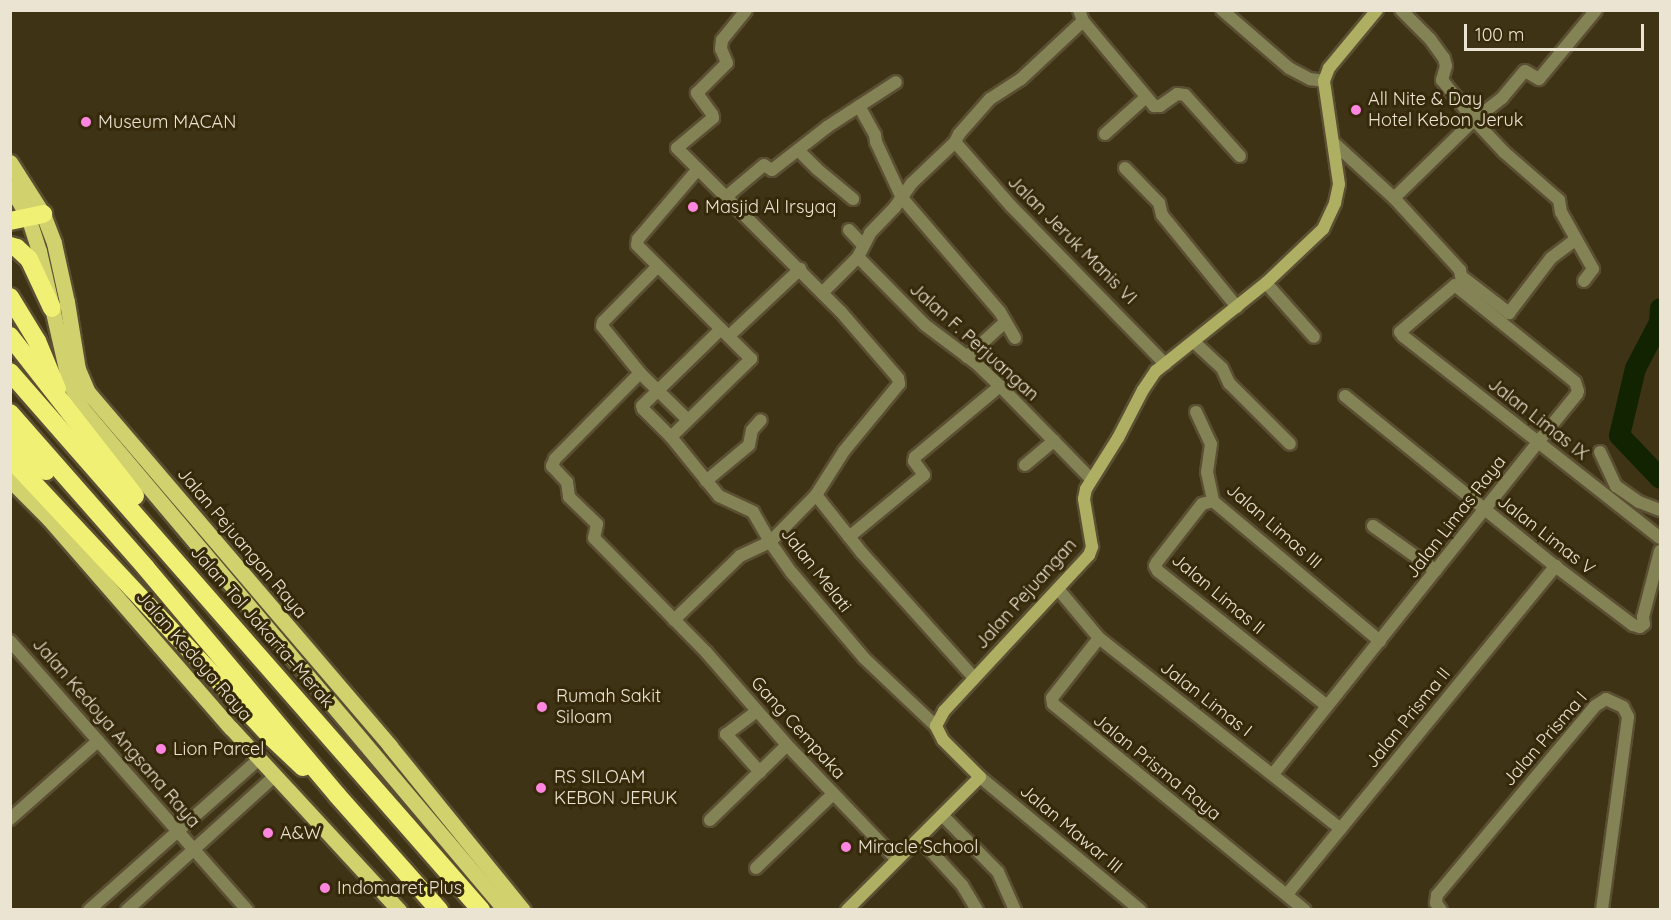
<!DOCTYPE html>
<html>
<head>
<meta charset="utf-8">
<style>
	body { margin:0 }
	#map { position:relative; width:1671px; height:920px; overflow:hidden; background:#3f3315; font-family:Quicksand,sans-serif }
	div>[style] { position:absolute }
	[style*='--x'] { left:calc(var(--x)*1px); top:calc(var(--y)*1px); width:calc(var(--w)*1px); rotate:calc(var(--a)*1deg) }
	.river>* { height:21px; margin:-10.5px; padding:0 10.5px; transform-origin:10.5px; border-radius:10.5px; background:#112300 }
	.roads { filter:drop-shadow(2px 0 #5b4f33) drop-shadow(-2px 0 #5b4f33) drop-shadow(0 2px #5b4f33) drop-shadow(0 -2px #5b4f33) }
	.street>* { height:12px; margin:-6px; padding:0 6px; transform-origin:6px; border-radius:6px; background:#838355 }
	.secondary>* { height:12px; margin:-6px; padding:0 6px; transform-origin:6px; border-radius:6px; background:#afaf63 }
	.primary>* { height:15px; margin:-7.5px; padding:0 7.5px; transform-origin:7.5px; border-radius:7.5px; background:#d1d16d }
	.highway>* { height:18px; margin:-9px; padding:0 9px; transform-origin:9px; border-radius:9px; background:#f0f075 }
	.dots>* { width:16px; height:16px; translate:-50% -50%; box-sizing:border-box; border:3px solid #35290a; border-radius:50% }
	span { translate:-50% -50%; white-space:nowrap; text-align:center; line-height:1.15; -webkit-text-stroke:6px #35290a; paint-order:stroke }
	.poi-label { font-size:18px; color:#ebe4d3 }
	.left { translate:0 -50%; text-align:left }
	.street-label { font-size:18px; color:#ebe4d3 }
	.frame { position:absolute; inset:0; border:12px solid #ebe4d3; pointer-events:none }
	.scale { position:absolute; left:1464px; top:24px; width:180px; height:27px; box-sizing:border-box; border:3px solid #ebe4d3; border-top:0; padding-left:8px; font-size:18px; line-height:21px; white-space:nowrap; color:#ebe4d3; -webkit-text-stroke:4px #35290a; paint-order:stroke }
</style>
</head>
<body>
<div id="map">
	<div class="river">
		<div style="--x:1660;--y:308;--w:14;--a:94"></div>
		<div style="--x:1659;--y:322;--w:52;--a:117.6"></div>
		<div style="--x:1635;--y:368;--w:69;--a:103.4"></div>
		<div style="--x:1619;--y:435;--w:59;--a:46.4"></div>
	</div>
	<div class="roads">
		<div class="street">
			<div style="--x:1222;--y:10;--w:89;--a:40.9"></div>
			<div style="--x:1289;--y:68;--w:24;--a:28"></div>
			<div style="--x:1310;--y:79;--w:14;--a:8"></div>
			<div style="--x:1401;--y:10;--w:41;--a:45"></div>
			<div style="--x:1430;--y:39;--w:24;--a:54"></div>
			<div style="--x:1444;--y:58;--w:8;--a:76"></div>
			<div style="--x:1446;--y:66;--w:15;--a:106"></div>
			<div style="--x:1442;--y:80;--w:51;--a:51.3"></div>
			<div style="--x:1474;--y:120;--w:44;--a:46.8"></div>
			<div style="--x:1504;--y:152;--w:73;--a:41.1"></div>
			<div style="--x:1559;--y:200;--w:12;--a:81"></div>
			<div style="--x:1561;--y:212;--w:65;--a:60.7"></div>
			<div style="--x:1593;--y:269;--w:15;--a:127"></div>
			<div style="--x:1083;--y:21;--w:111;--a:50.1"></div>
			<div style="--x:1154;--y:106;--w:6;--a:0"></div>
			<div style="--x:1160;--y:106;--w:21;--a:-35"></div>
			<div style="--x:1177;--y:94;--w:8;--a:7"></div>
			<div style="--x:1185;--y:95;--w:82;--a:48"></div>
			<div style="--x:859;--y:106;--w:33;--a:61"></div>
			<div style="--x:875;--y:135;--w:7;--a:82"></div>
			<div style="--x:876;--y:142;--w:62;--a:65.1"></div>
			<div style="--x:902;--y:198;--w:150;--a:49.3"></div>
			<div style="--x:1000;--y:312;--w:30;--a:60"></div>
			<div style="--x:1105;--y:134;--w:54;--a:-42"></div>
			<div style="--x:955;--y:142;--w:85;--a:48.8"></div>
			<div style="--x:1011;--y:206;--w:221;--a:45.7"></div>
			<div style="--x:1335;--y:144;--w:80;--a:42.5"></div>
			<div style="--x:1394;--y:198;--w:98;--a:47.5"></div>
			<div style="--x:1460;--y:270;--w:6;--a:81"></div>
			<div style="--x:1461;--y:276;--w:61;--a:37.6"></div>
			<div style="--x:1509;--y:313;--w:69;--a:-52.6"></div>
			<div style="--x:1551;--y:258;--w:31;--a:-37"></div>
			<div style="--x:798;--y:150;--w:27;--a:45"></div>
			<div style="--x:817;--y:169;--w:47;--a:39.8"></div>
			<div style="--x:1125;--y:168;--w:49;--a:45.8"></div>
			<div style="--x:1159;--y:203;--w:12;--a:76"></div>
			<div style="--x:1162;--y:215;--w:119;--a:50.8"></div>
			<div style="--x:727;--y:196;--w:48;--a:-40"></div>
			<div style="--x:764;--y:165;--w:9;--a:32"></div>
			<div style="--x:772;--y:170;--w:70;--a:-38"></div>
			<div style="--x:827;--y:127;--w:82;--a:-33.1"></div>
			<div style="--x:1394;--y:198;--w:112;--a:-44.3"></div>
			<div style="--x:1474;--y:120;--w:36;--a:-38"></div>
			<div style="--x:1502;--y:98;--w:35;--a:-50"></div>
			<div style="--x:1525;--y:71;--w:16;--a:30"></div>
			<div style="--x:1539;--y:79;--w:89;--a:-50.4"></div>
			<div style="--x:849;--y:230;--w:21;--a:47"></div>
			<div style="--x:858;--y:257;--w:95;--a:45.4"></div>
			<div style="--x:925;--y:325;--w:65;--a:36.9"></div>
			<div style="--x:977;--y:364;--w:32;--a:44"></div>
			<div style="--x:1000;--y:386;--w:130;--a:45.6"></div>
			<div style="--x:658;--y:266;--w:78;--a:134.5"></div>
			<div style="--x:603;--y:322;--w:4;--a:104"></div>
			<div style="--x:602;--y:326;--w:60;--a:51"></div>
			<div style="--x:640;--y:373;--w:66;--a:44.4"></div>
			<div style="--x:1266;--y:283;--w:72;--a:48.4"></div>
			<div style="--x:822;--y:293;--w:51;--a:-45"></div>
			<div style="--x:858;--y:257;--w:27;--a:-63"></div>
			<div style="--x:870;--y:233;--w:36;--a:-46"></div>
			<div style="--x:895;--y:207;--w:29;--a:-55"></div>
			<div style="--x:912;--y:183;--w:59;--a:-43.6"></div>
			<div style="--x:955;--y:142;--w:9;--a:-63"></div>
			<div style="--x:959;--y:134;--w:47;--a:-48.5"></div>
			<div style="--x:990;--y:99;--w:37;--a:-33"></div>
			<div style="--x:1021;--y:79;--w:85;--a:-43.1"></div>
			<div style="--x:1083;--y:21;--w:12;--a:-110"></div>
			<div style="--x:721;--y:329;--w:110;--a:135.7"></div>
			<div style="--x:642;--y:406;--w:3;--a:72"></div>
			<div style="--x:643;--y:409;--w:40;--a:45"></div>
			<div style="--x:671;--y:437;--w:76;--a:50.9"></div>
			<div style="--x:719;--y:496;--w:38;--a:25"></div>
			<div style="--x:753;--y:512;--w:34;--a:60"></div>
			<div style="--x:770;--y:542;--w:38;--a:55"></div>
			<div style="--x:792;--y:573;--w:111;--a:49.7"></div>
			<div style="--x:864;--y:658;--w:99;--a:43.4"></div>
			<div style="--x:729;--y:336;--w:98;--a:-43.3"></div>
			<div style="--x:1194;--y:342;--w:38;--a:43"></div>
			<div style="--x:1222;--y:368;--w:17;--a:65"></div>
			<div style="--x:1229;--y:383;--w:86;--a:45"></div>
			<div style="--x:967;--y:357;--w:52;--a:-42.6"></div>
			<div style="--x:640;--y:373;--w:121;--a:134.7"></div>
			<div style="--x:555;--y:459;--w:8;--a:113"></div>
			<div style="--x:552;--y:466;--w:22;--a:47"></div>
			<div style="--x:567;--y:482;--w:15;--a:82"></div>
			<div style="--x:569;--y:497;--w:39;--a:44"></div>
			<div style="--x:597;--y:524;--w:14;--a:102"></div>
			<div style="--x:594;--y:538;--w:160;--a:45.5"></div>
			<div style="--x:706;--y:652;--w:123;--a:48.9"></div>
			<div style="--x:787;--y:745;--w:158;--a:46.3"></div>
			<div style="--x:1345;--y:396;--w:275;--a:39"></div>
			<div style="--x:1559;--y:569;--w:93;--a:37.1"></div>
			<div style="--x:1633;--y:625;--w:7;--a:16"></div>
			<div style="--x:1640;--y:627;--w:5;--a:-37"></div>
			<div style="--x:1196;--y:412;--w:35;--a:65"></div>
			<div style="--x:1211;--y:444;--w:28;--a:98"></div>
			<div style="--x:1207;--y:472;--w:30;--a:78"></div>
			<div style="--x:1213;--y:501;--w:218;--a:40"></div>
			<div style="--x:671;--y:437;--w:112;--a:-44.3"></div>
			<div style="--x:751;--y:359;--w:161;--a:-135"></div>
			<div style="--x:637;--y:245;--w:6;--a:-81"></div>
			<div style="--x:638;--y:239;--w:92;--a:-49.4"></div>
			<div style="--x:1600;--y:452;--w:38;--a:65"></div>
			<div style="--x:1616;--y:486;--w:28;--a:35"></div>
			<div style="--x:1639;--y:502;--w:22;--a:21"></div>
			<div style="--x:1025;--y:465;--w:38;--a:-40"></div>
			<div style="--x:706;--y:481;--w:56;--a:-39.9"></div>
			<div style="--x:749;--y:445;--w:15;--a:-79"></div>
			<div style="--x:752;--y:430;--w:13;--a:-48"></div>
			<div style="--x:816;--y:495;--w:74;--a:51.6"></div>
			<div style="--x:862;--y:553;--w:168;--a:48.1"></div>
			<div style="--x:1213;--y:501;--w:11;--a:165"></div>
			<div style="--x:1202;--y:504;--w:73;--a:127.8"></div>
			<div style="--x:1157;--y:562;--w:4;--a:117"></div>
			<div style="--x:1155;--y:566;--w:6;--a:59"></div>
			<div style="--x:1158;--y:571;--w:216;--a:38.6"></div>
			<div style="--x:1373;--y:526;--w:77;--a:35.5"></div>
			<div style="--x:849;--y:537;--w:97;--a:-39.6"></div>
			<div style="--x:924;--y:475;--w:17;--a:-126"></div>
			<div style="--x:914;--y:461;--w:4;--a:-76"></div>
			<div style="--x:915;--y:457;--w:111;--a:-39.9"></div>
			<div style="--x:1058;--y:589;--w:64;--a:50.1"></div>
			<div style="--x:1099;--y:638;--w:308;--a:38.3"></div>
			<div style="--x:674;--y:620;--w:92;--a:-44.1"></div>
			<div style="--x:740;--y:556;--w:33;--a:-25"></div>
			<div style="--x:770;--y:542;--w:66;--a:-45.6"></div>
			<div style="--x:816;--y:495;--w:52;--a:-57.5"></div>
			<div style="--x:844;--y:451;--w:87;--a:-50.6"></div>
			<div style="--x:899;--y:384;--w:6;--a:-99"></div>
			<div style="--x:898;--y:378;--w:87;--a:-130.8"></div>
			<div style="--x:841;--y:312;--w:232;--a:-135"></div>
			<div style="--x:677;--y:148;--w:47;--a:-39.8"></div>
			<div style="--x:713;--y:118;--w:4;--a:-104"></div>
			<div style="--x:712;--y:114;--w:26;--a:-126"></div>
			<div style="--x:697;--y:93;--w:42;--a:-45"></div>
			<div style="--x:727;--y:63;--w:15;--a:-113"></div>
			<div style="--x:721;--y:49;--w:9;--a:-84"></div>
			<div style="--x:722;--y:40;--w:38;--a:-51"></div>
			<div style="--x:1644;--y:624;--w:7;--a:-98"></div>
			<div style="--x:1643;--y:617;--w:68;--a:-75.6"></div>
			<div style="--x:1099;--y:638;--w:76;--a:128.1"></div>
			<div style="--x:1052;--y:698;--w:6;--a:81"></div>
			<div style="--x:1053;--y:704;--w:325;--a:39.3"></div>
			<div style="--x:10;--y:641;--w:359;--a:48.6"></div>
			<div style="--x:757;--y:711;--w:39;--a:143"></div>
			<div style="--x:726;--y:734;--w:51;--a:48.2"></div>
			<div style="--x:1273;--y:774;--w:338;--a:-51.4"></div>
			<div style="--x:1484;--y:510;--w:87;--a:-51.5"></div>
			<div style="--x:1538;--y:442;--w:62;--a:-50.9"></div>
			<div style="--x:1577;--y:394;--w:3;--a:-72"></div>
			<div style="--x:1578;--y:391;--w:9;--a:-108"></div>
			<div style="--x:1575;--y:382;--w:154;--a:-141.1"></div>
			<div style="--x:1455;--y:285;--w:72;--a:139.5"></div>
			<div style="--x:1400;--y:332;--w:5;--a:53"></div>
			<div style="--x:1403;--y:336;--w:172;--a:38.1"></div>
			<div style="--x:1538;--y:442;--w:155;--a:38.2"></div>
			<div style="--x:980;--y:777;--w:208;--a:39.7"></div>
			<div style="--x:942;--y:815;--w:80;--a:45.5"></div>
			<div style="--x:998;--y:872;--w:42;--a:65.9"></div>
			<div style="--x:10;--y:819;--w:118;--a:-41.6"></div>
			<div style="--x:710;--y:820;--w:107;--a:-44.2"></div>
			<div style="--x:919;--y:838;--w:64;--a:47.5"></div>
			<div style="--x:962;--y:885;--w:29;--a:59"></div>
			<div style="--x:756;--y:868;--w:107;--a:-43.9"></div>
			<div style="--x:1288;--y:893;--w:423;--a:-50.7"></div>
			<div style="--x:89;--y:910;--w:227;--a:-41.6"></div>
			<div style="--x:127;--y:910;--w:200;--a:-42.2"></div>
			<div style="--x:1441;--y:910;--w:9;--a:-126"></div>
			<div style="--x:1436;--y:903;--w:8;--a:-83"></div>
			<div style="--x:1437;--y:895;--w:246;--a:-50.1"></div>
			<div style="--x:1595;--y:706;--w:13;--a:-32"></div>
			<div style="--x:1606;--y:699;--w:19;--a:25"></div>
			<div style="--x:1623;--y:707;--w:11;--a:63"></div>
			<div style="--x:1628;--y:717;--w:195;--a:97.7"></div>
		</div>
		<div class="secondary">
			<div style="--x:847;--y:910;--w:188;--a:-45"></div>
			<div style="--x:980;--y:777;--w:52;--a:-135"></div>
			<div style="--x:943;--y:740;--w:16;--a:-117"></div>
			<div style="--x:936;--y:726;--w:17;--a:-62"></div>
			<div style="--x:944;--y:711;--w:213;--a:-47.1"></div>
			<div style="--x:1089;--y:555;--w:9;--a:-69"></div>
			<div style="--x:1092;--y:547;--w:49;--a:-99.5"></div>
			<div style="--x:1084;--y:499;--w:10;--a:-79"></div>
			<div style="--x:1086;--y:489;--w:60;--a:-57.9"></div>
			<div style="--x:1118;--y:438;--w:54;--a:-62.5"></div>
			<div style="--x:1143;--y:390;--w:23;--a:-56"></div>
			<div style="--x:1156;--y:371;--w:141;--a:-38.7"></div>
			<div style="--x:1266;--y:283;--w:79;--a:-43.5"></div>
			<div style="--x:1323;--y:229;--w:29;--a:-65"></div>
			<div style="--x:1335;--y:203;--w:19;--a:-78"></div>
			<div style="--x:1339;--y:184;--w:104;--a:-98.3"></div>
			<div style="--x:1324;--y:81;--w:14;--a:-69"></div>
			<div style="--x:1329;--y:68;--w:75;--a:-50.4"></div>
		</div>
		<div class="primary">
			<div style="--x:10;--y:162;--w:62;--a:57.6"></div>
			<div style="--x:43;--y:214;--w:31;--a:69"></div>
			<div style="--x:54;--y:243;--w:60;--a:77.6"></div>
			<div style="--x:67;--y:302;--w:68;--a:80.7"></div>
			<div style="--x:78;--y:369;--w:25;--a:67"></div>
			<div style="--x:88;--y:392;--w:465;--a:49.5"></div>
			<div style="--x:390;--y:746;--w:211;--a:51"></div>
			<div style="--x:10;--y:186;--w:36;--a:60"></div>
			<div style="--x:28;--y:217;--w:36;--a:72"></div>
			<div style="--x:39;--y:251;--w:134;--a:77.1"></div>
			<div style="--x:69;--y:382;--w:28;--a:64"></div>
			<div style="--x:81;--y:407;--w:658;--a:49.87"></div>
			<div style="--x:10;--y:480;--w:55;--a:45"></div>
			<div style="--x:49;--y:519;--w:277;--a:49"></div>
			<div style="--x:231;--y:728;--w:248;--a:47.3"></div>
		</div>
		<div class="highway">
			<div style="--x:10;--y:221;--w:34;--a:-12"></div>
			<div style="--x:10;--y:246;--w:7;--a:16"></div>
			<div style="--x:17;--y:248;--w:16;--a:43"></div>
			<div style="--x:29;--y:259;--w:54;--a:64.9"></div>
			<div style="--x:10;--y:297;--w:52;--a:58.5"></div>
			<div style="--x:37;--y:341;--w:52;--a:67.4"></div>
			<div style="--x:10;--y:336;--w:203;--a:52"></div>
			<div style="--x:10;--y:372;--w:715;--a:48.8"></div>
			<div style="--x:10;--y:413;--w:206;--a:48.7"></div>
			<div style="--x:146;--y:568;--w:297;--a:49.9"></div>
			<div style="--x:337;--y:795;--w:154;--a:48.4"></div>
			<div style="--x:10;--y:435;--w:51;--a:45"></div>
			<div style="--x:10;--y:458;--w:382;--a:46.9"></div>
			<div style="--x:271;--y:737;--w:44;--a:43.2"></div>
		</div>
	</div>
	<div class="dots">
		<div style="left:1356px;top:110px;background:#fe86e1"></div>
		<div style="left:86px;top:122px;background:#fe86e1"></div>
		<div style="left:693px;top:207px;background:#fe86e1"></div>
		<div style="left:542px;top:707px;background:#fe86e1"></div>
		<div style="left:161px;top:749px;background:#fe86e1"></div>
		<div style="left:541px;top:788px;background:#fe86e1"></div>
		<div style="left:268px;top:833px;background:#fe86e1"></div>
		<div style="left:846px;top:847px;background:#fe86e1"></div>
		<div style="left:325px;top:888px;background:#fe86e1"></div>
	</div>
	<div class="poi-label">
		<span class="left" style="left:1368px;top:110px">All Nite &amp; Day<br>Hotel Kebon Jeruk</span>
		<span class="left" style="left:98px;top:122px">Museum MACAN</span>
		<span class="left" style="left:705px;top:207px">Masjid Al Irsyaq</span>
		<span class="left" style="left:556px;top:707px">Rumah Sakit<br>Siloam</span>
		<span class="left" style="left:173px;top:749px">Lion Parcel</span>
		<span class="left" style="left:554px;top:788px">RS SILOAM<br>KEBON JERUK</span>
		<span class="left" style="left:280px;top:833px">A&amp;W</span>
		<span class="left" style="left:858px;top:847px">Miracle School</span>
		<span class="left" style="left:337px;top:888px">Indomaret Plus</span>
	</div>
	<div class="street-label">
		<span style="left:1072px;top:240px;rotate:45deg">Jalan Jeruk Manis VI</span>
		<span style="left:974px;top:342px;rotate:42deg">Jalan F. Perjuangan</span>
		<span style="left:1538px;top:419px;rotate:38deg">Jalan Limas IX</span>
		<span style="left:1456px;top:517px;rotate:-52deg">Jalan Limas Raya</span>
		<span style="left:1274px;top:526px;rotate:41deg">Jalan Limas III</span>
		<span style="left:1546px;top:535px;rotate:38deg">Jalan Limas V</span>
		<span style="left:242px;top:543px;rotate:50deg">Jalan Pejuangan Raya</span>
		<span style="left:816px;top:570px;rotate:52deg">Jalan Melati</span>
		<span style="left:1026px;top:594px;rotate:-48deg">Jalan Pejuangan</span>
		<span style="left:1218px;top:594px;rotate:40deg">Jalan Limas II</span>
		<span style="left:262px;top:627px;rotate:49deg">Jalan Tol Jakarta–Merak</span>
		<span style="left:194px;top:656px;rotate:49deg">Jalan Kedoya Raya</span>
		<span style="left:1206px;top:699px;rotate:38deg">Jalan Limas I</span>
		<span style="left:1408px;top:718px;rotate:-51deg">Jalan Prisma II</span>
		<span style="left:798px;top:728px;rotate:48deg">Gang Cempaka</span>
		<span style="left:116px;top:733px;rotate:49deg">Jalan Kedoya Angsana Raya</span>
		<span style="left:1545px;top:739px;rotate:-49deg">Jalan Prisma I</span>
		<span style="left:1157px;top:767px;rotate:39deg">Jalan Prisma Raya</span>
		<span style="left:1071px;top:829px;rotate:40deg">Jalan Mawar III</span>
	</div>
	<div class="frame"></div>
	<div class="scale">100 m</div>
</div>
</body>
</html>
